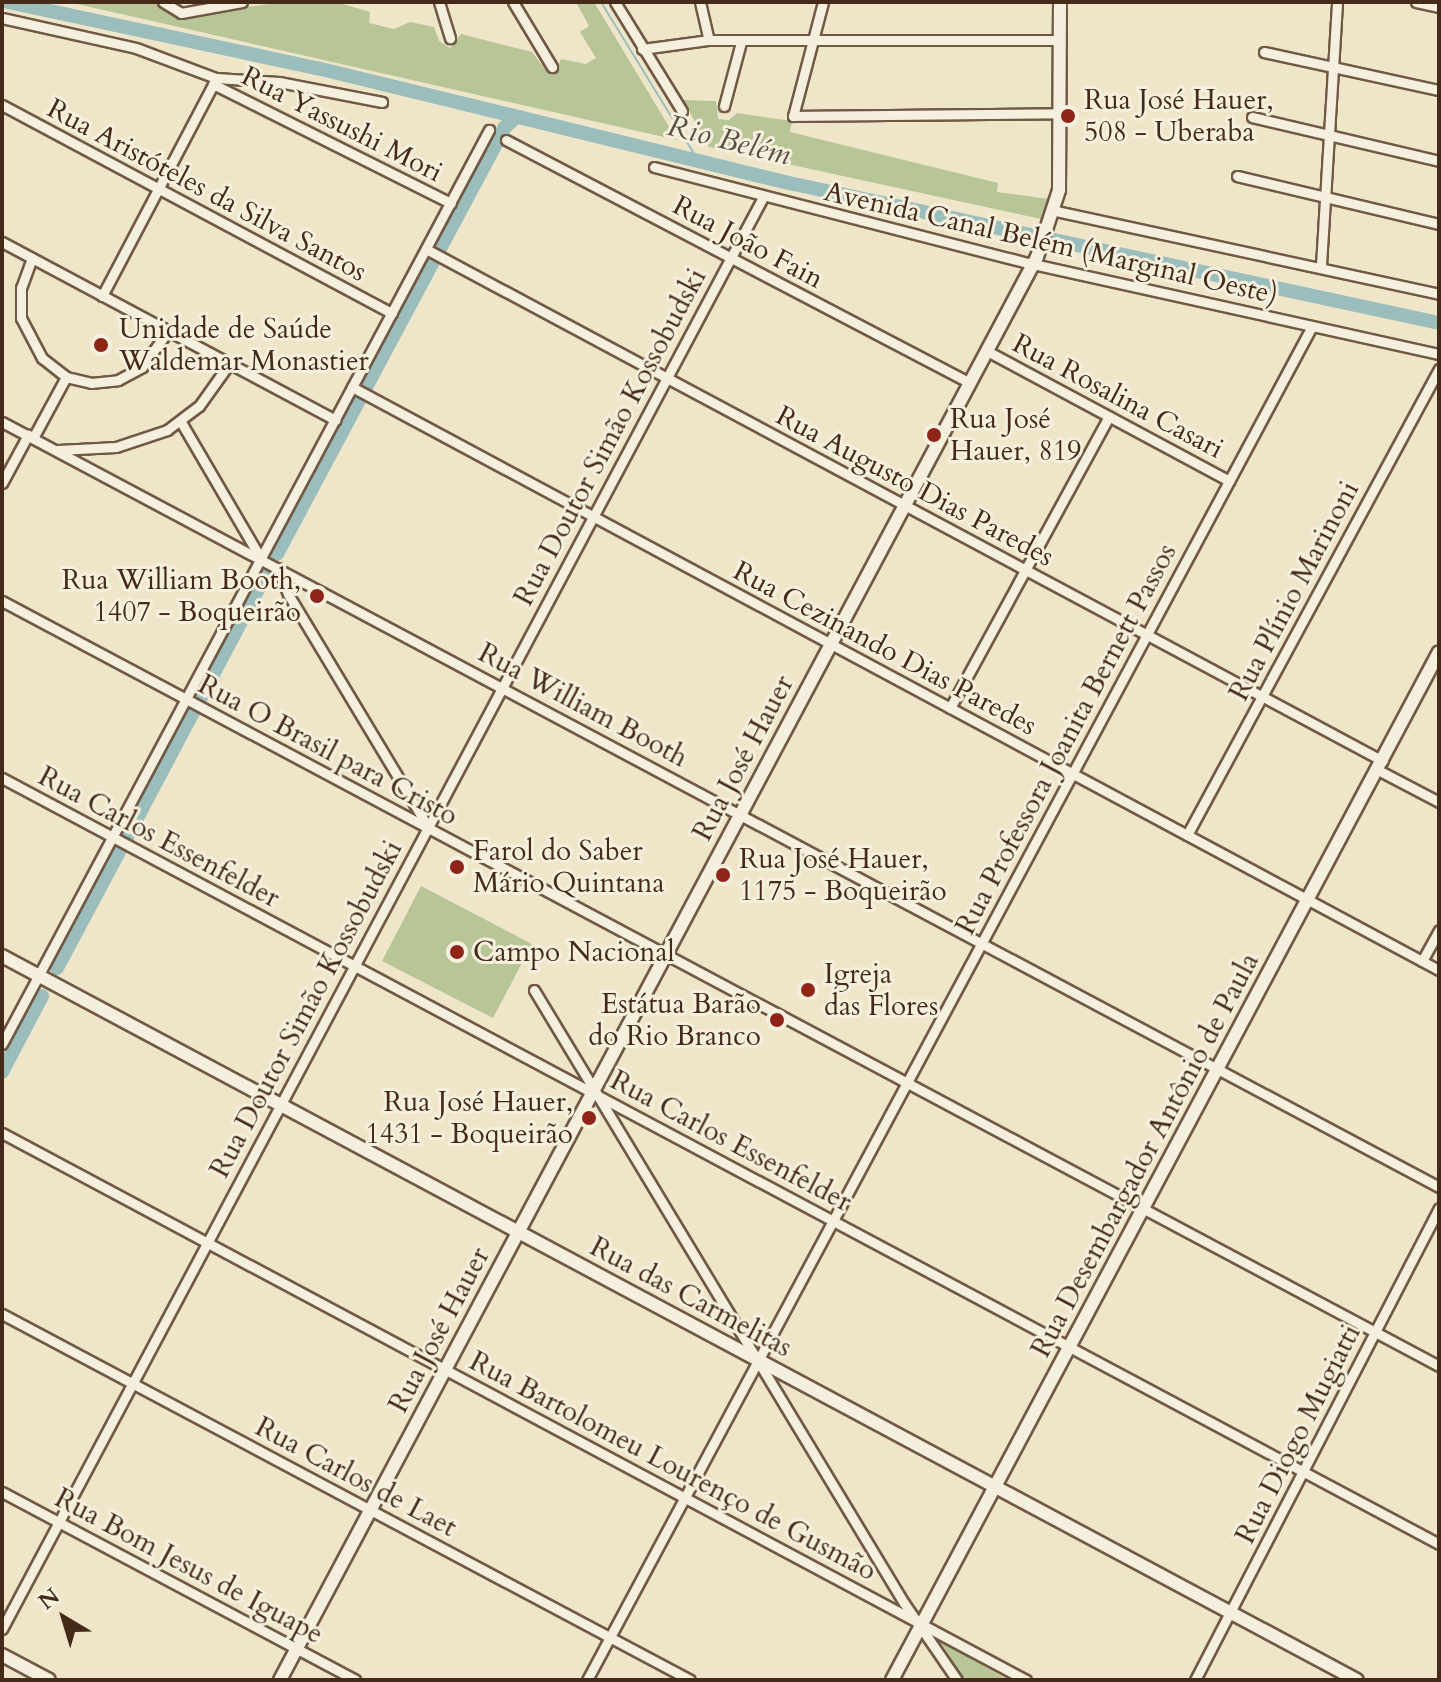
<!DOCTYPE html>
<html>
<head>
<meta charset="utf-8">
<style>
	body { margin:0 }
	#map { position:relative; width:1441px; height:1682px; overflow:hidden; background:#efe6ca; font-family:Cardo,serif }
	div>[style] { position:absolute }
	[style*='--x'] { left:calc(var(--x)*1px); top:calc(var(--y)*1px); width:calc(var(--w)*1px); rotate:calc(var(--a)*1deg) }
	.green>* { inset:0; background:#b8c597 }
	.stream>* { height:2px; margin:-1px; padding:0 1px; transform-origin:1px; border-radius:1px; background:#9bbebc }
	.river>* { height:14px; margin:-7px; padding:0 7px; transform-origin:7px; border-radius:7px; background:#9bbebc }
	.roads { filter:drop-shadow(2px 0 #705945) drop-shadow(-2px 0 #705945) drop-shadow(0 2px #705945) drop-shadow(0 -2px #705945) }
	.street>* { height:9px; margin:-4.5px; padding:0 4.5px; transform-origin:4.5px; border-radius:4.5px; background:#f5efdd }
	.secondary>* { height:12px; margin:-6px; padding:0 6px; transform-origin:6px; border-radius:6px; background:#f5efdd }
	.dots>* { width:22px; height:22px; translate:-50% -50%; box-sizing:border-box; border:4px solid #f5efdd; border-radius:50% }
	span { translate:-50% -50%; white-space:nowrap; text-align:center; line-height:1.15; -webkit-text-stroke:6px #f5efdd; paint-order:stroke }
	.poi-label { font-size:28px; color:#452a19 }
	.left { translate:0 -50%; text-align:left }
	.right { translate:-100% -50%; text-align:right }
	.street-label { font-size:28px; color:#452a19 }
	.water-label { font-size:30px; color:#5a4f42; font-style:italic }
	.frame { position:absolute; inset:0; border:4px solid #452a19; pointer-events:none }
	.north { position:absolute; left:24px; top:1578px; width:80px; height:80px; -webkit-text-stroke:6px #f5efdd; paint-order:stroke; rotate:322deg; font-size:22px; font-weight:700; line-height:32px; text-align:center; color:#452a19 }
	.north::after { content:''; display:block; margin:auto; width:28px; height:36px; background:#452a19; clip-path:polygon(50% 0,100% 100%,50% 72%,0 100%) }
</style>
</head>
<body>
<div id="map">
	<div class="green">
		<div style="clip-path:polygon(68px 2px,155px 2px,185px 16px,283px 2px,336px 2px,370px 12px,369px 23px,394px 29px,410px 22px,434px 27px,439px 41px,450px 48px,461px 34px,532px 52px,545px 69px,557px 70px,561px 59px,586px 64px,596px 58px,580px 32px,589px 26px,576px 2px,594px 2px,677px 140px)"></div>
		<div style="clip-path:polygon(683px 100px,716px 101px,718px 119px,729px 120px,737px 113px,792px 121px,790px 132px,998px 183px,997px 192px,1049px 199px,1041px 219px,709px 147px)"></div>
		<div style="clip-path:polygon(421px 886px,532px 944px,493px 1018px,382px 961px)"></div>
		<div style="clip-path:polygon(940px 1641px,1008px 1680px,964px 1680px)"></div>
	</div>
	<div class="stream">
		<div style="--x:601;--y:2;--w:188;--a:58.5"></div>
	</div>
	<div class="river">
		<div style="--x:8;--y:2;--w:316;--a:12.1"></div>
		<div style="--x:317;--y:68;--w:491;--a:13.7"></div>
		<div style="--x:794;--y:184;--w:660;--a:12.16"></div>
		<div style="--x:277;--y:554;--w:483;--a:-61.9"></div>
		<div style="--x:504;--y:128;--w:13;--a:-42"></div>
		<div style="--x:127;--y:837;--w:297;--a:-62.1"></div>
		<div style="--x:57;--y:968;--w:136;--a:-61.9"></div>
		<div style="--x:2;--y:1072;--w:86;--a:-62.2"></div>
	</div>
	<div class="roads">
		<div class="street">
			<div style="--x:163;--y:2;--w:21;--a:31"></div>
			<div style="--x:181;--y:13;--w:62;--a:-10.2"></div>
			<div style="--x:439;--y:2;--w:38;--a:73"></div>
			<div style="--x:513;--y:2;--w:76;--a:59"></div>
			<div style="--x:615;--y:2;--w:128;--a:58.4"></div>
			<div style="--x:700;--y:2;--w:39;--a:77"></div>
			<div style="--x:823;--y:2;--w:118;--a:104.7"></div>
			<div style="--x:793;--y:116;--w:266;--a:-0.6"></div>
			<div style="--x:1416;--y:2;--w:24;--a:12"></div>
			<div style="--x:2;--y:18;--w:137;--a:12.6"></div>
			<div style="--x:136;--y:48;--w:85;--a:20.6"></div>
			<div style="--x:216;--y:78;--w:63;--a:3.6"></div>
			<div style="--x:279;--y:82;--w:105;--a:11"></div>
			<div style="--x:642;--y:49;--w:68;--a:-7.7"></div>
			<div style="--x:709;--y:40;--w:351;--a:0"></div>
			<div style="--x:1264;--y:52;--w:179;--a:12.3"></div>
			<div style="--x:213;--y:84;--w:266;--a:26.6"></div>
			<div style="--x:2;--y:105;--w:442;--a:28.1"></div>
			<div style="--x:724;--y:106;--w:66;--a:-75.1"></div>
			<div style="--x:1252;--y:117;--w:192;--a:13.2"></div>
			<div style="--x:506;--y:140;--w:524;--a:27.64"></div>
			<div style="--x:654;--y:167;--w:391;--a:14.4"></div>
			<div style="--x:1033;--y:264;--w:416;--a:12.5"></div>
			<div style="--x:1237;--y:176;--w:208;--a:13.4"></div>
			<div style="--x:1056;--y:211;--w:392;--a:12.2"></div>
			<div style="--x:2;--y:242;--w:378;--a:28.1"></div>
			<div style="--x:426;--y:249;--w:1085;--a:28.15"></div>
			<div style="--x:32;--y:258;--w:32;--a:110"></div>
			<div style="--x:21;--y:288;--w:30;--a:90"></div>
			<div style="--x:21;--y:318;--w:45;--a:62.3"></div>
			<div style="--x:42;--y:358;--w:31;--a:38"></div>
			<div style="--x:66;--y:377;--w:26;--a:13"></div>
			<div style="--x:91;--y:383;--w:27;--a:-6"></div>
			<div style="--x:118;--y:380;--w:27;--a:-28"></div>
			<div style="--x:142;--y:367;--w:44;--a:-54.2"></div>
			<div style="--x:1321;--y:265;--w:263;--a:-86.5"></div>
			<div style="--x:102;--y:296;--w:245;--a:-62.3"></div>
			<div style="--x:987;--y:351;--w:275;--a:28.2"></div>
			<div style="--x:352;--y:387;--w:1233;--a:28.21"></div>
			<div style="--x:2;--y:422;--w:1628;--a:28.03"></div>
			<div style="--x:181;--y:422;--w:159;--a:59.7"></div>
			<div style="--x:33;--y:438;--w:69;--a:-61.6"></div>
			<div style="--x:58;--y:450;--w:58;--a:-3"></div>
			<div style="--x:116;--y:447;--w:54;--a:-18.4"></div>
			<div style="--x:167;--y:430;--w:40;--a:-37"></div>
			<div style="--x:199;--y:406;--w:52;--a:-54.5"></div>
			<div style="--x:2;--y:483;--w:55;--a:-61.6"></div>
			<div style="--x:278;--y:568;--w:28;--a:69"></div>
			<div style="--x:288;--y:594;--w:268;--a:59"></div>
			<div style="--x:2;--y:601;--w:1628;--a:28.03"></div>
			<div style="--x:950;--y:708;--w:332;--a:-61.4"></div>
			<div style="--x:1378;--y:770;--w:69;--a:27.7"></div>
			<div style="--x:2;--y:778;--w:1628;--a:28.06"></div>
			<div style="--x:1187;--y:835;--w:530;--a:-61.6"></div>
			<div style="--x:1422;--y:961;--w:35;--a:-61"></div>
			<div style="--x:534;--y:990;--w:716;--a:58.89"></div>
			<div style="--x:904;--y:1603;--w:93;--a:55.5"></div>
			<div style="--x:2;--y:1044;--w:1036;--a:-61.95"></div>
			<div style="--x:2;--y:1133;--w:1161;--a:28.11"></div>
			<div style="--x:2;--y:1314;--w:779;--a:28.01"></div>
			<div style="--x:2;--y:1492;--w:400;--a:28"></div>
			<div style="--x:2;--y:1629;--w:1619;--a:-62.01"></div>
			<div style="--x:587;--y:1680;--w:1536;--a:-61.83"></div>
			<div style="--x:1195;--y:1680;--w:531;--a:-62.66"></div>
		</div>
		<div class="secondary">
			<div style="--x:2;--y:956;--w:1536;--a:28.12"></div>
			<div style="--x:2;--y:1655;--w:53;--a:28"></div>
			<div style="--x:280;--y:1680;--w:1612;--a:-61.99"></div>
			<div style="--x:1037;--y:257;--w:71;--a:-71.8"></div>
			<div style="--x:1059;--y:190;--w:188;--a:-89.7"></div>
			<div style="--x:892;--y:1680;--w:1164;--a:-61.98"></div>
		</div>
	</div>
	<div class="dots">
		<div style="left:1068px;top:116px;background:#8f2418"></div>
		<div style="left:101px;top:345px;background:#8f2418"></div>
		<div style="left:934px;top:435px;background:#8f2418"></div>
		<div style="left:317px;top:596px;background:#8f2418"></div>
		<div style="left:457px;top:867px;background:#8f2418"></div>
		<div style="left:723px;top:875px;background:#8f2418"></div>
		<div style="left:457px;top:952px;background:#8f2418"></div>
		<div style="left:808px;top:990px;background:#8f2418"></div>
		<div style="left:777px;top:1020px;background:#8f2418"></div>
		<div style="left:589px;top:1118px;background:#8f2418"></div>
	</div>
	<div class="poi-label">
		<span class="left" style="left:1084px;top:116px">Rua José Hauer,<br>508 - Uberaba</span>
		<span class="left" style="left:119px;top:345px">Unidade de Saúde<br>Waldemar Monastier</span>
		<span class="left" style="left:950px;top:435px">Rua José<br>Hauer, 819</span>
		<span class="right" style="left:301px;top:596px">Rua William Booth,<br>1407 - Boqueirão</span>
		<span class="left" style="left:473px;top:867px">Farol do Saber<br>Mário Quintana</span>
		<span class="left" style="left:739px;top:875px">Rua José Hauer,<br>1175 - Boqueirão</span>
		<span class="left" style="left:473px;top:952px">Campo Nacional</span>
		<span class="left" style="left:824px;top:990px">Igreja<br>das Flores</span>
		<span class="right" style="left:761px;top:1020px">Estátua Barão<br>do Rio Branco</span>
		<span class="right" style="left:573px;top:1118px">Rua José Hauer,<br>1431 - Boqueirão</span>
	</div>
	<div class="street-label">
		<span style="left:342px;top:124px;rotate:27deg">Rua Yassushi Mori</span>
		<span style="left:207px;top:190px;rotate:28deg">Rua Aristóteles da Silva Santos</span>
		<span style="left:748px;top:242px;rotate:28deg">Rua João Fain</span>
		<span style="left:1051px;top:243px;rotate:13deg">Avenida Canal Belém (Marginal Oeste)</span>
		<span style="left:1118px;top:396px;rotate:28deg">Rua Rosalina Casari</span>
		<span style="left:610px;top:437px;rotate:-62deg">Rua Doutor Simão Kossobudski</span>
		<span style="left:915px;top:486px;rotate:28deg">Rua Augusto Dias Paredes</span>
		<span style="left:1294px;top:591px;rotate:-62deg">Rua Plínio Marinoni</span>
		<span style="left:885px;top:648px;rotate:28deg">Rua Cezinando Dias Paredes</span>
		<span style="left:583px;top:705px;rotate:28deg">Rua William Booth</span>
		<span style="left:1066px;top:739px;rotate:-62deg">Rua Professora Joanita Bernett Passos</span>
		<span style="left:328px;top:750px;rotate:28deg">Rua O Brasil para Cristo</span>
		<span style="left:743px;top:758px;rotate:-62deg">Rua José Hauer</span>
		<span style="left:159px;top:837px;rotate:28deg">Rua Carlos Essenfelder</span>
		<span style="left:306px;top:1009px;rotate:-62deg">Rua Doutor Simão Kossobudski</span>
		<span style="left:731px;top:1141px;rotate:28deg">Rua Carlos Essenfelder</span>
		<span style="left:1145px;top:1155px;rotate:-62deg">Rua Desembargador Antônio de Paula</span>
		<span style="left:691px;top:1297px;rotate:28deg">Rua das Carmelitas</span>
		<span style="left:439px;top:1330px;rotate:-62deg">Rua José Hauer</span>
		<span style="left:1298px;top:1434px;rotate:-63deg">Rua Diogo Mugiatti</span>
		<span style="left:673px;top:1466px;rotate:28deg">Rua Bartolomeu Lourenço de Gusmão</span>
		<span style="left:356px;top:1477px;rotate:28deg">Rua Carlos de Laet</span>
		<span style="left:189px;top:1566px;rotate:28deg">Rua Bom Jesus de Iguape</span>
	</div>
	<div class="water-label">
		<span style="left:729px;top:141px;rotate:14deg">Rio Belém</span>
	</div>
	<div class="frame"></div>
	<div class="north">N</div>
</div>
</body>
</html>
